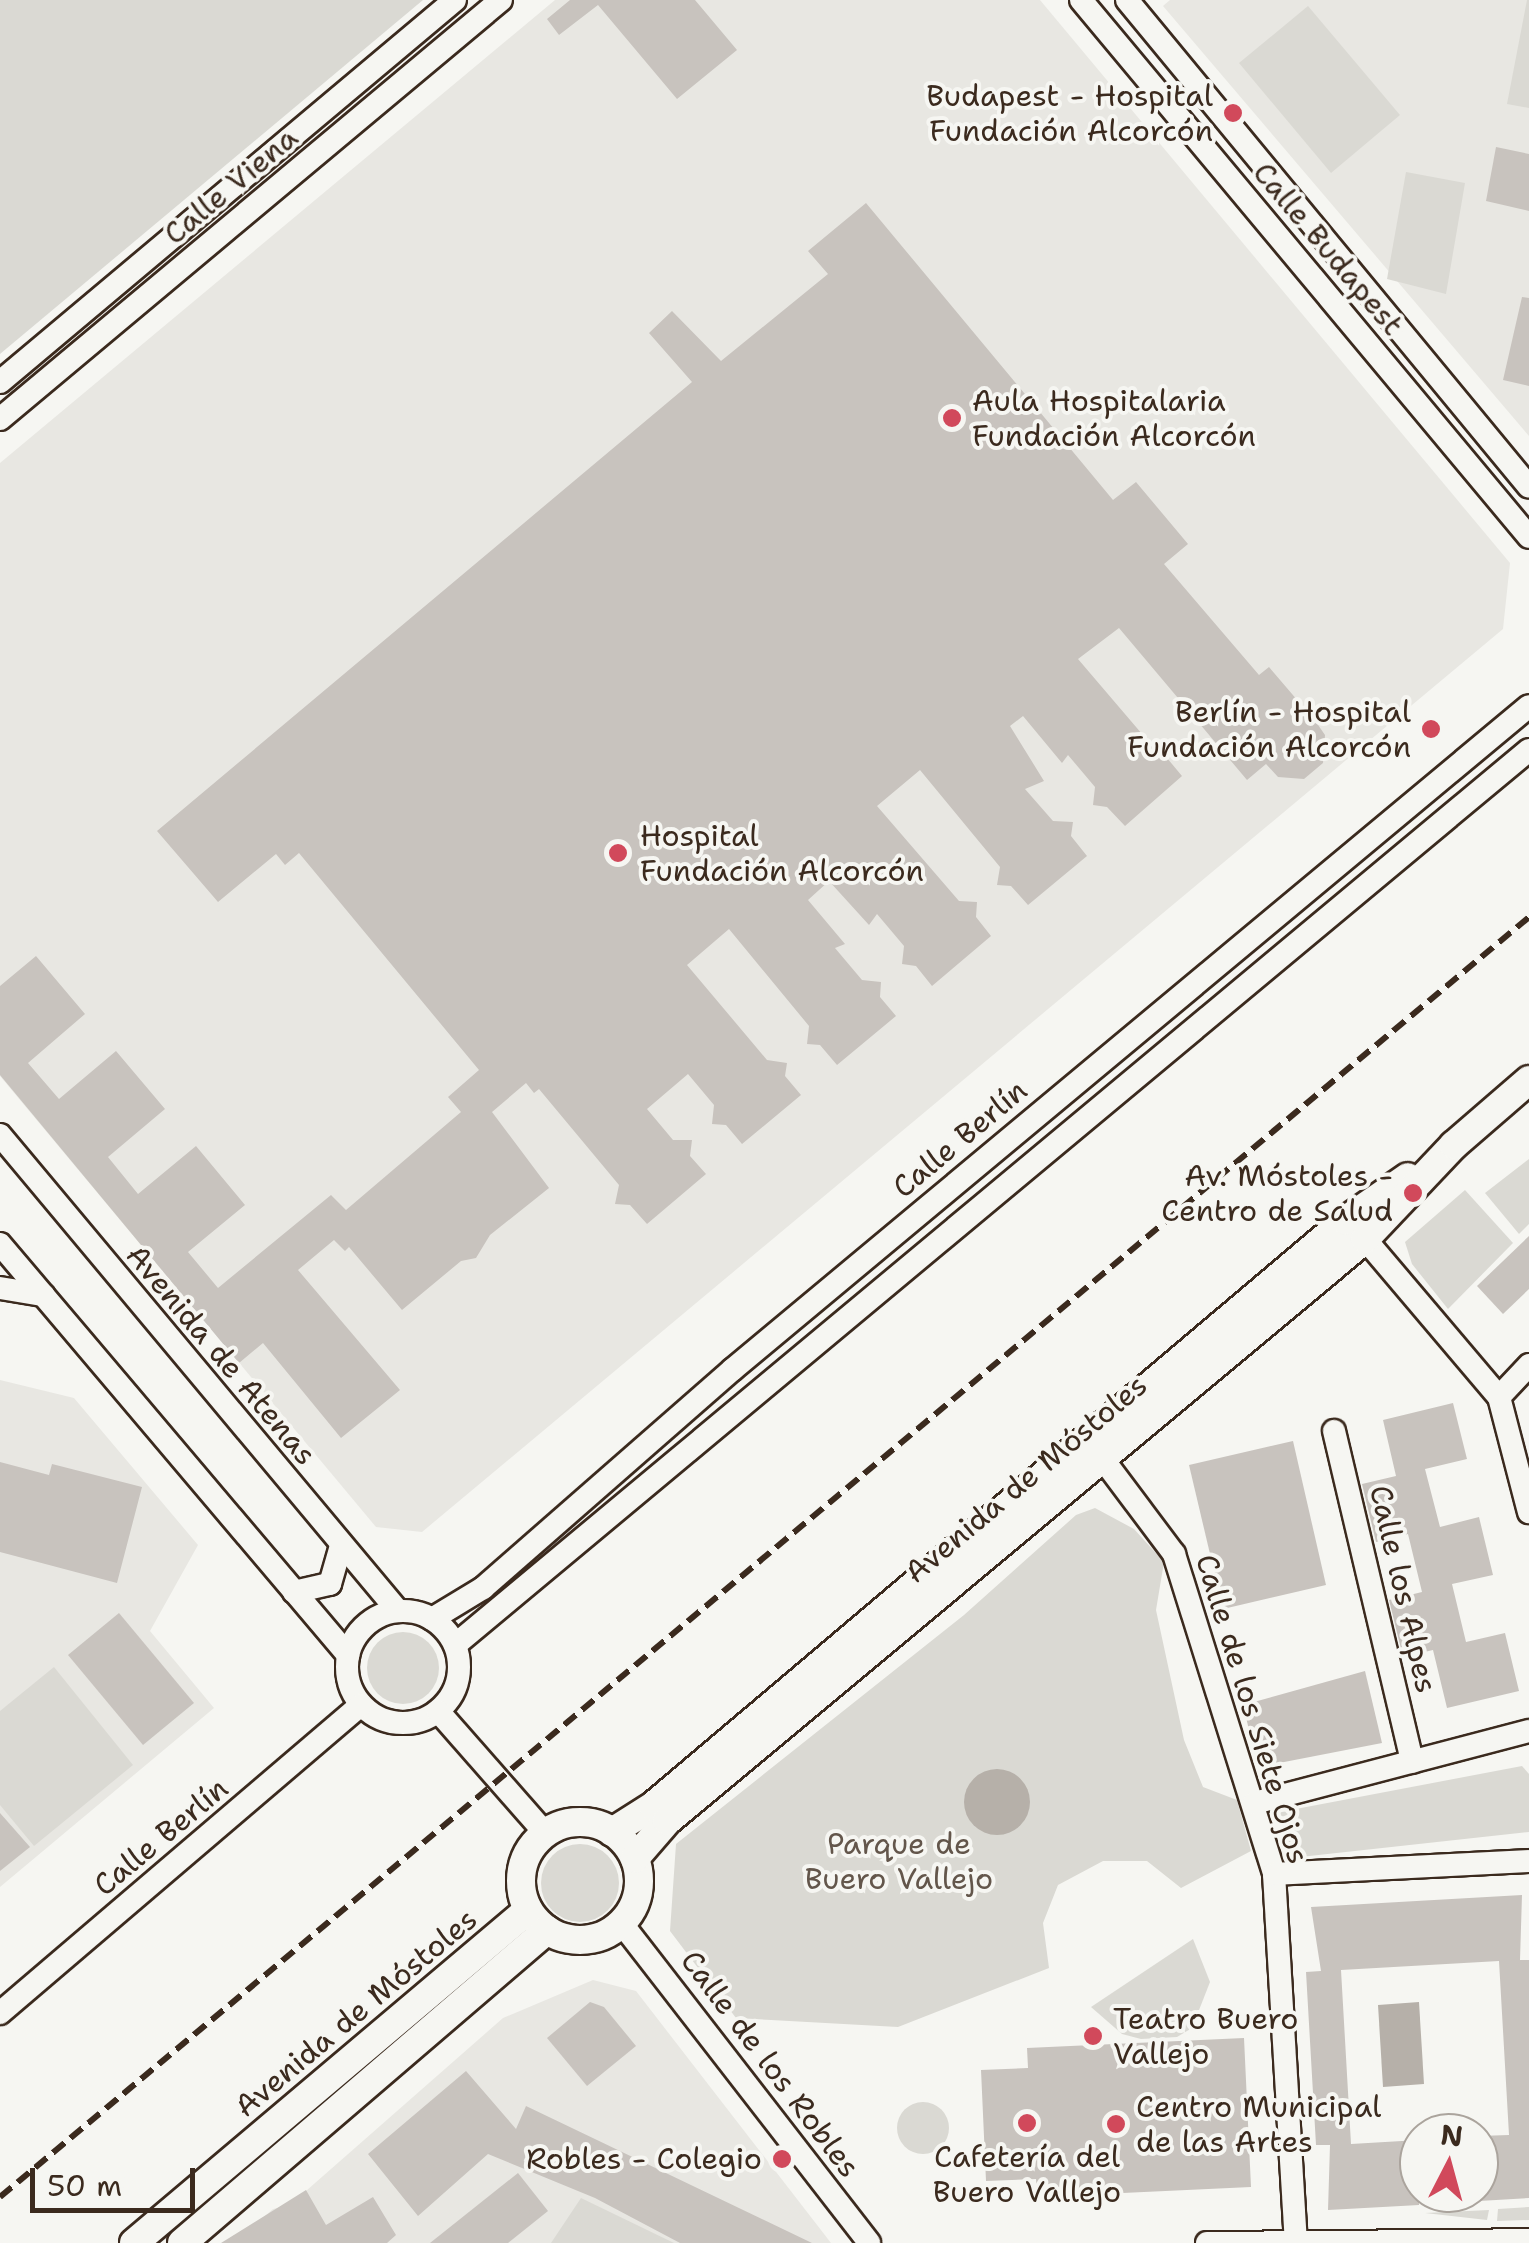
<!DOCTYPE html>
<html>
<head>
<meta charset="utf-8">
<style>
	body { margin:0 }
	#map { position:relative; width:1529px; height:2243px; overflow:hidden; background:#f6f6f2; font-family:"Shantell Sans",sans-serif }
	div>[style] { position:absolute }
	[style*='--x'] { left:calc(var(--x)*1px); top:calc(var(--y)*1px); width:calc(var(--w)*1px); rotate:calc(var(--a)*1deg) }
	.built>* { inset:0; background:#e8e7e2 }
	.green>* { inset:0; background:#dad9d3 }
	.round { border-radius:50% }
	.water>* { inset:0; background:#b6b0a9 }
	.building>* { inset:0; background:#c8c3be }
	.roads { filter:drop-shadow(2px 0 #3b2a1e) drop-shadow(-2px 0 #3b2a1e) drop-shadow(0 2px #3b2a1e) drop-shadow(0 -2px #3b2a1e) }
	.minor>* { height:22px; margin:-11px; padding:0 11px; transform-origin:11px; border-radius:11px; background:#f6f6f2 }
	.minor>.ring { margin:-11px; padding:0; box-sizing:content-box; background:none; border:22px solid #f6f6f2; border-radius:50% }
	.major>* { height:28px; margin:-14px; padding:0 14px; transform-origin:14px; border-radius:14px; background:#f6f6f2 }
	.major>.ring { margin:-14px; padding:0; box-sizing:content-box; background:none; border:28px solid #f6f6f2; border-radius:50% }
	.rail>* { height:6px; margin-top:-3px; transform-origin:0; background:repeating-linear-gradient(90deg,#3b2a1e 0 15px,transparent 0 23px) }
	.dots>* { width:28px; height:28px; translate:-50% -50%; box-sizing:border-box; border:5px solid #f6f6f2; border-radius:50% }
	span { translate:-50% -50%; white-space:nowrap; text-align:center; line-height:1.15; -webkit-text-stroke:8px #f6f6f2; paint-order:stroke }
	.poi-label { font-size:30px; color:#3b2a1e }
	.right { translate:-100% -50%; text-align:right }
	.left { translate:0 -50%; text-align:left }
	.street-label { font-size:30px; color:#3b2a1e }
	.park-label { font-size:30px; color:#63564b }
	.north { position:absolute; left:1399px; top:2113px; width:100px; height:100px; box-sizing:border-box; background:#f6f6f2; border:2px solid #aba49d; border-radius:50%; rotate:6deg; font-size:28px; font-weight:700; line-height:40px; text-align:center; color:#3b2a1e }
	.north::after { content:''; display:block; margin:auto; width:35px; height:45px; background:#d1495b; clip-path:polygon(50% 0,100% 100%,50% 72%,0 100%) }
	.scale { position:absolute; left:30px; top:2168px; width:165px; height:45px; box-sizing:border-box; border:5px solid #3b2a1e; border-top:0; padding-left:12px; font-size:30px; line-height:35px; white-space:nowrap; color:#3b2a1e; -webkit-text-stroke:8px #f6f6f2; paint-order:stroke }
</style>
</head>
<body>
<div id="map">
	<div class="built">
		<div style="clip-path:polygon(555px 0,1040px 0,1510px 563px,1503px 629px,422px 1532px,376px 1527px,0 1076px,0 463px)"></div>
		<div style="clip-path:polygon(1170px 0,1529px 0,1529px 436px,1163px 6px)"></div>
		<div style="clip-path:polygon(0 1380px,74px 1398px,198px 1545px,150px 1631px,214px 1708px,0 1887px)"></div>
		<div style="clip-path:polygon(593px 1980px,636px 1991px,831px 2243px,234px 2243px,273px 2209px,290px 2205px,503px 2018px)"></div>
	</div>
	<div class="green">
		<div style="clip-path:polygon(0 0,423px 0,0 354px)"></div>
		<div style="clip-path:polygon(1527px 0,1529px 0,1529px 108px,1507px 104px)"></div>
		<div style="clip-path:polygon(1308px 6px,1400px 115px,1331px 173px,1239px 63px)"></div>
		<div style="clip-path:polygon(1406px 172px,1465px 183px,1446px 294px,1387px 279px)"></div>
		<div style="clip-path:polygon(1529px 1159px,1529px 1224px,1519px 1234px,1485px 1193px)"></div>
		<div style="clip-path:polygon(1465px 1190px,1513px 1243px,1448px 1309px,1412px 1264px,1405px 1242px)"></div>
		<div style="clip-path:polygon(1095px 1508px,1134px 1529px,1164px 1562px,1156px 1610px,1184px 1740px,1203px 1787px,1237px 1800px,1251px 1851px,1181px 1888px,1147px 1861px,1103px 1861px,1058px 1885px,1043px 1923px,1049px 1968px,898px 2027px,736px 2018px,670px 1931px,676px 1844px,964px 1615px,1076px 1515px)"></div>
		<div class="round" style="left:367px;top:1632px;width:72px;height:72px"></div>
		<div style="clip-path:polygon(54px 1667px,133px 1765px,34px 1846px,0 1805px,0 1711px)"></div>
		<div style="clip-path:polygon(1522px 1766px,1529px 1774px,1529px 1832px,1291px 1858px,1280px 1812px)"></div>
		<div class="round" style="left:541px;top:1844px;width:78px;height:78px"></div>
		<div style="clip-path:polygon(1193px 1939px,1210px 1982px,1192px 2028px,1177px 2037px,1141px 2039px,1122px 2034px,1091px 2007px)"></div>
		<div class="round" style="left:897px;top:2102px;width:52px;height:52px"></div>
		<div style="clip-path:polygon(581px 2198px,674px 2243px,551px 2243px)"></div>
		<div style="clip-path:polygon(1529px 2207px,1529px 2220px,1497px 2221px,1498px 2209px)"></div>
		<div style="clip-path:polygon(1489px 2210px,1487px 2220px,1425px 2213px)"></div>
	</div>
	<div class="water">
		<div class="round" style="left:964px;top:1769px;width:66px;height:66px"></div>
		<div style="clip-path:polygon(1419px 2002px,1424px 2084px,1383px 2087px,1378px 2005px)"></div>
	</div>
	<div class="building">
		<div style="clip-path:polygon(570px 0,695px 0,737px 50px,677px 99px,598px 5px,559px 35px,547px 19px)"></div>
		<div style="clip-path:polygon(1496px 147px,1529px 154px,1529px 211px,1486px 201px)"></div>
		<div style="clip-path:polygon(866px 203px,1113px 500px,1136px 482px,1188px 544px,1164px 564px,1259px 675px,1269px 667px,1316px 722px,1325px 735px,1323px 763px,1304px 779px,1278px 777px,1266px 764px,1247px 780px,1119px 628px,1078px 659px,1148px 741px,1167px 744px,1167px 758px,1182px 776px,1125px 826px,1107px 807px,1093px 805px,1095px 787px,1068px 755px,1062px 763px,1023px 716px,1010px 726px,1044px 781px,1025px 789px,1053px 821px,1073px 822px,1071px 836px,1087px 856px,1028px 905px,1011px 886px,997px 885px,1000px 867px,920px 770px,877px 806px,959px 901px,977px 902px,976px 917px,991px 936px,932px 986px,916px 966px,902px 964px,904px 946px,877px 914px,869px 925px,829px 881px,808px 900px,845px 944px,835px 948px,862px 980px,881px 982px,880px 997px,896px 1016px,837px 1065px,820px 1045px,807px 1044px,809px 1026px,729px 929px,687px 965px,767px 1060px,787px 1063px,785px 1076px,801px 1095px,742px 1144px,726px 1125px,712px 1124px,714px 1105px,688px 1074px,647px 1109px,673px 1140px,692px 1140px,690px 1156px,706px 1174px,647px 1224px,630px 1205px,615px 1204px,619px 1185px,539px 1089px,534px 1093px,526px 1083px,492px 1112px,549px 1188px,490px 1235px,476px 1258px,461px 1261px,402px 1310px,349px 1247px,345px 1251px,334px 1240px,298px 1270px,400px 1390px,341px 1438px,263px 1343px,239px 1363px,0 1075px,0 986px,36px 956px,85px 1014px,28px 1063px,59px 1099px,116px 1051px,165px 1109px,108px 1157px,138px 1194px,196px 1146px,245px 1205px,188px 1252px,218px 1288px,331px 1195px,346px 1210px,461px 1112px,448px 1097px,479px 1070px,299px 853px,285px 865px,276px 854px,218px 902px,157px 831px,692px 382px,649px 333px,672px 311px,721px 361px,828px 274px,808px 251px)"></div>
		<div style="clip-path:polygon(1522px 297px,1529px 298px,1529px 386px,1503px 380px)"></div>
		<div style="clip-path:polygon(1529px 1236px,1529px 1289px,1503px 1314px,1477px 1286px)"></div>
		<div style="clip-path:polygon(1453px 1403px,1467px 1459px,1425px 1469px,1440px 1527px,1479px 1517px,1493px 1575px,1452px 1584px,1466px 1642px,1505px 1633px,1519px 1691px,1447px 1708px,1433px 1650px,1403px 1657px,1389px 1600px,1422px 1592px,1408px 1534px,1376px 1542px,1362px 1484px,1396px 1476px,1383px 1420px)"></div>
		<div style="clip-path:polygon(1293px 1441px,1326px 1585px,1223px 1609px,1189px 1465px)"></div>
		<div style="clip-path:polygon(0 1462px,49px 1475px,52px 1464px,142px 1487px,117px 1583px,0 1552px)"></div>
		<div style="clip-path:polygon(119px 1613px,194px 1703px,143px 1745px,68px 1655px)"></div>
		<div style="clip-path:polygon(1365px 1671px,1382px 1743px,1258px 1767px,1243px 1705px)"></div>
		<div style="clip-path:polygon(0 1813px,30px 1847px,0 1871px)"></div>
		<div style="clip-path:polygon(1522px 1895px,1520px 1960px,1529px 1960px,1529px 2198px,1479px 2201px,1479px 2136px,1509px 2135px,1499px 1961px,1341px 1970px,1351px 2144px,1419px 2140px,1419px 2205px,1328px 2210px,1330px 2145px,1316px 2145px,1306px 1972px,1321px 1971px,1311px 1907px)"></div>
		<div style="clip-path:polygon(590px 2002px,604px 2007px,636px 2046px,587px 2086px,547px 2038px)"></div>
		<div style="clip-path:polygon(1244px 2038px,1251px 2187px,1037px 2197px,1036px 2179px,986px 2181px,981px 2070px,1028px 2068px,1027px 2048px)"></div>
		<div style="clip-path:polygon(466px 2071px,516px 2129px,526px 2106px,812px 2243px,680px 2243px,595px 2198px,488px 2154px,418px 2216px,368px 2154px)"></div>
		<div style="clip-path:polygon(518px 2173px,548px 2211px,508px 2243px,430px 2243px)"></div>
		<div style="clip-path:polygon(306px 2190px,326px 2225px,373px 2197px,396px 2235px,387px 2243px,221px 2243px)"></div>
	</div>
	<div class="roads">
		<div class="minor">
			<div style="--x:1081;--y:0;--w:699;--a:50.16"></div>
			<div style="--x:1127;--y:0;--w:631;--a:50.46"></div>
			<div style="--x:0;--y:382;--w:594;--a:-40.02"></div>
			<div style="--x:0;--y:419;--w:653;--a:-39.91"></div>
			<div style="--x:0;--y:1135;--w:620;--a:50.1"></div>
			<div style="--x:1365;--y:1239;--w:207;--a:49.7"></div>
			<div style="--x:1499;--y:1397;--w:119;--a:75.4"></div>
			<div style="--x:0;--y:1244;--w:539;--a:49.74"></div>
			<div style="--x:0;--y:1288;--w:44;--a:9.2"></div>
			<div style="--x:1499;--y:1397;--w:44;--a:-46.8"></div>
			<div style="--x:1334;--y:1431;--w:340;--a:76.7"></div>
			<div style="--x:1102;--y:1458;--w:120;--a:53.1"></div>
			<div style="--x:1174;--y:1554;--w:335;--a:72.6"></div>
			<div style="--x:1274;--y:1874;--w:368;--a:86.6"></div>
			<div style="--x:294;--y:1592;--w:37;--a:-13"></div>
			<div style="--x:330;--y:1584;--w:40;--a:-74"></div>
			<div class="ring" style="left:347px;top:1611px;width:90px;height:90px"></div>
			<div style="--x:432;--y:1619;--w:60;--a:-31.3"></div>
			<div style="--x:483;--y:1588;--w:331;--a:-41.2"></div>
			<div style="--x:732;--y:1370;--w:1037;--a:-39.8"></div>
			<div style="--x:455;--y:1645;--w:1398;--a:-39.81"></div>
			<div style="--x:438;--y:1711;--w:164;--a:48.7"></div>
			<div style="--x:1254;--y:1803;--w:284;--a:-14.7"></div>
			<div style="--x:1274;--y:1874;--w:255;--a:-2.9"></div>
			<div style="--x:622;--y:1924;--w:403;--a:52.2"></div>
			<div style="--x:0;--y:2013;--w:474;--a:-40.5"></div>
			<div style="--x:1207;--y:2243;--w:322;--a:-0.5"></div>
		</div>
		<div class="major">
			<div class="ring" style="left:521px;top:1822px;width:90px;height:90px"></div>
			<div style="--x:612;--y:1832;--w:49;--a:-32.4"></div>
			<div style="--x:653;--y:1806;--w:908;--a:-40.22"></div>
			<div style="--x:1346;--y:1220;--w:75;--a:-34.7"></div>
			<div style="--x:635;--y:1858;--w:49;--a:-49.1"></div>
			<div style="--x:667;--y:1821;--w:909;--a:-39.82"></div>
			<div style="--x:1365;--y:1239;--w:129;--a:-46.6"></div>
			<div style="--x:1454;--y:1145;--w:99;--a:-40.9"></div>
			<div style="--x:134;--y:2243;--w:516;--a:-40.2"></div>
			<div style="--x:182;--y:2243;--w:481;--a:-40.6"></div>
		</div>
	</div>
	<div class="rail">
		<div style="--x:0;--y:2197;--w:1994;--a:-39.93"></div>
	</div>
	<div class="dots">
		<div style="left:1233px;top:113px;background:#d1495b"></div>
		<div style="left:952px;top:418px;background:#d1495b"></div>
		<div style="left:1431px;top:729px;background:#d1495b"></div>
		<div style="left:618px;top:853px;background:#d1495b"></div>
		<div style="left:1413px;top:1193px;background:#d1495b"></div>
		<div style="left:1093px;top:2036px;background:#d1495b"></div>
		<div style="left:1027px;top:2123px;background:#d1495b"></div>
		<div style="left:1116px;top:2124px;background:#d1495b"></div>
		<div style="left:782px;top:2159px;background:#d1495b"></div>
	</div>
	<div class="poi-label">
		<span class="right" style="left:1213px;top:113px">Budapest - Hospital<br>Fundación Alcorcón</span>
		<span class="left" style="left:972px;top:418px">Aula Hospitalaria<br>Fundación Alcorcón</span>
		<span class="right" style="left:1411px;top:729px">Berlín - Hospital<br>Fundación Alcorcón</span>
		<span class="left" style="left:640px;top:853px">Hospital<br>Fundación Alcorcón</span>
		<span class="right" style="left:1393px;top:1193px">Av. Móstoles -<br>Centro de Salud</span>
		<span class="left" style="left:1113px;top:2036px">Teatro Buero<br>Vallejo</span>
		<span class="left" style="left:1136px;top:2124px">Centro Municipal<br>de las Artes</span>
		<span style="left:1027px;top:2174px">Cafetería del<br>Buero Vallejo</span>
		<span class="right" style="left:762px;top:2159px">Robles - Colegio</span>
	</div>
	<div class="street-label">
		<span style="left:231px;top:186px;rotate:-40deg">Calle Viena</span>
		<span style="left:1328px;top:249px;rotate:50deg">Calle Budapest</span>
		<span style="left:960px;top:1139px;rotate:-40deg">Calle Berlín</span>
		<span style="left:221px;top:1355px;rotate:50deg">Avenida de Atenas</span>
		<span style="left:1026px;top:1479px;rotate:-40deg">Avenida de Móstoles</span>
		<span style="left:1403px;top:1589px;rotate:77deg">Calle los Alpes</span>
		<span style="left:1252px;top:1709px;rotate:73deg">Calle de los Siete Ojos</span>
		<span style="left:161px;top:1837px;rotate:-40deg">Calle Berlín</span>
		<span style="left:356px;top:2013px;rotate:-40deg">Avenida de Móstoles</span>
		<span style="left:770px;top:2064px;rotate:53deg">Calle de los Robles</span>
	</div>
	<div class="park-label">
		<span style="left:899px;top:1861px">Parque de<br>Buero Vallejo</span>
	</div>
	<div class="north">N</div>
	<div class="scale">50 m</div>
</div>
</body>
</html>
